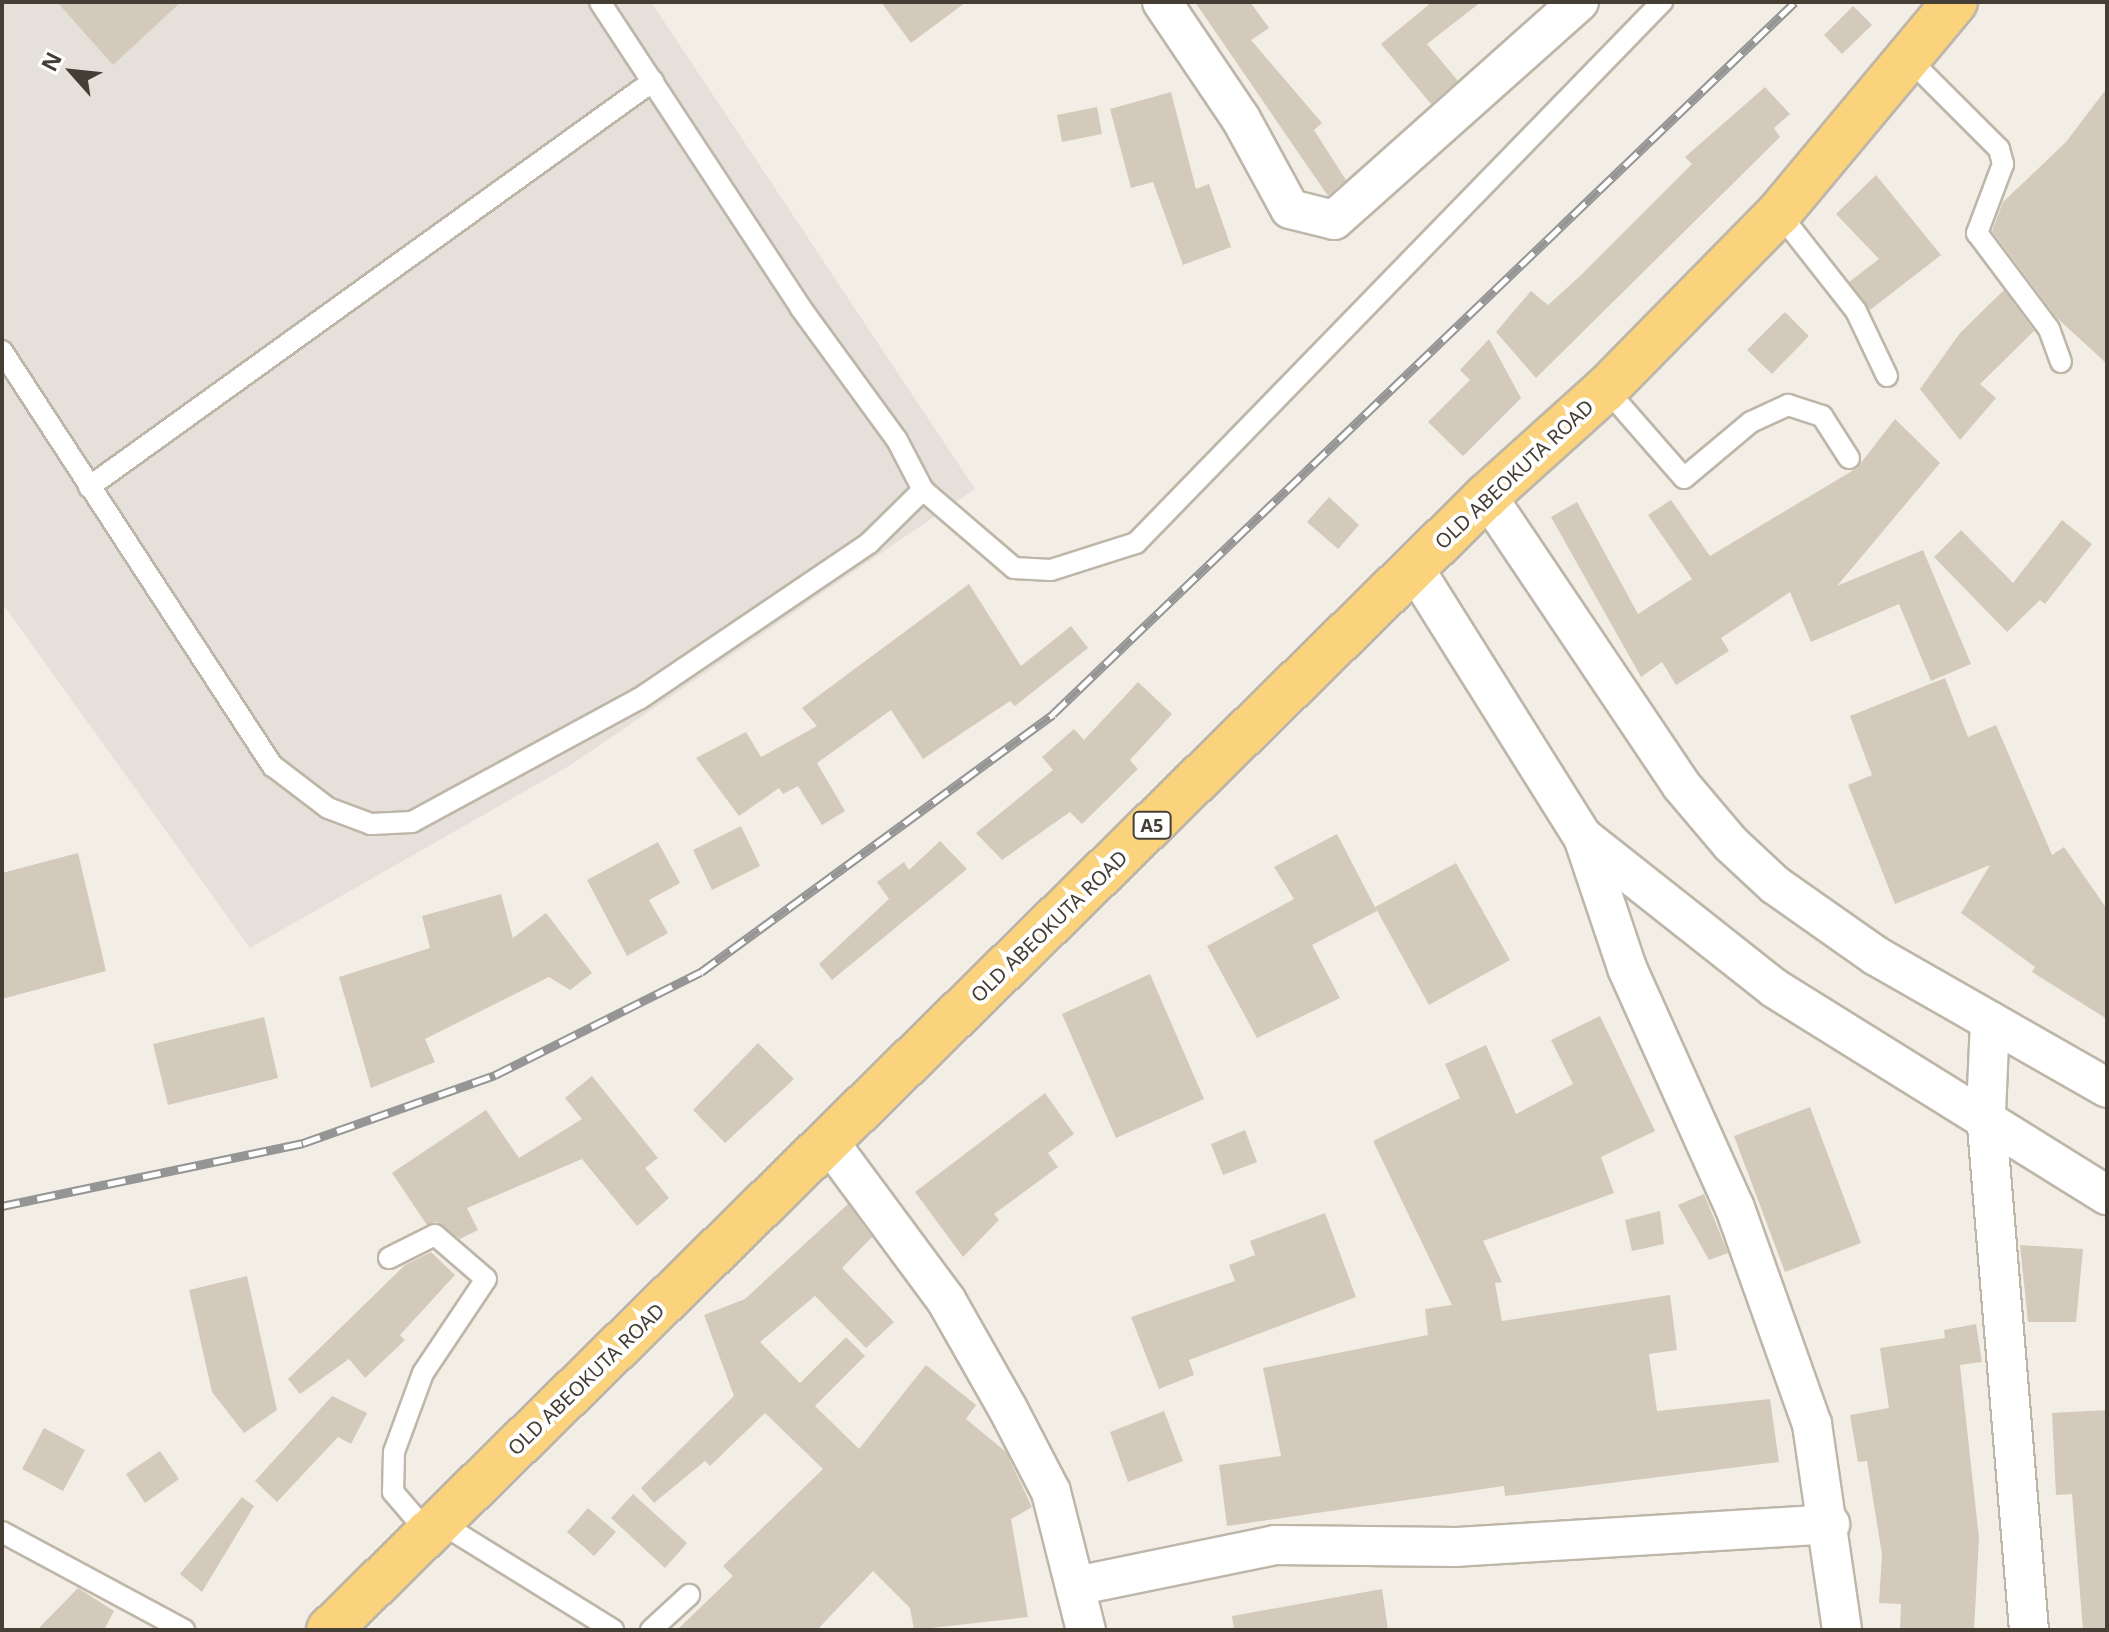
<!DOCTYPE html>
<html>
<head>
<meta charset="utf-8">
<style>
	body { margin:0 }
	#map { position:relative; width:2109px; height:1632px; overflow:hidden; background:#f2eee5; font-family:"Noto Sans",sans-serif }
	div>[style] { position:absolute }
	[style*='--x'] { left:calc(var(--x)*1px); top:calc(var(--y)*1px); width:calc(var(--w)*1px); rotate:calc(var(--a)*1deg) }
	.industrial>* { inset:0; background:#e5e0da }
	.building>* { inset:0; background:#d4cabb }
	.roads { filter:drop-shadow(2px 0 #beb6a8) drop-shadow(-2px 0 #beb6a8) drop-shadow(0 2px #beb6a8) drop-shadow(0 -2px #beb6a8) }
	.service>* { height:20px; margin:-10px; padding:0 10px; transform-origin:10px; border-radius:10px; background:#fff }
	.minor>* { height:38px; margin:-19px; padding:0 19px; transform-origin:19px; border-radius:19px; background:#fff }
	.trunk>* { height:44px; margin:-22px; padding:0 22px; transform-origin:22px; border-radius:22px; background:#fcd37d }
	.rail>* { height:9px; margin-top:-4.5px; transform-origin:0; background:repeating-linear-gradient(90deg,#fff 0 18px,#959595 0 36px); box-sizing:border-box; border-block:2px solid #959595 }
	span { translate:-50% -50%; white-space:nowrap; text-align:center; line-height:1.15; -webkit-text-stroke:8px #fff; paint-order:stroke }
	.shield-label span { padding:2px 6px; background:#fff; border:2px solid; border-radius:6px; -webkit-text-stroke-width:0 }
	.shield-label { font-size:18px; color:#453e35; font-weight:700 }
	.street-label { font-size:20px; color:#453e35 }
	.frame { position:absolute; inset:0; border:4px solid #453e35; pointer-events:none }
	.north { position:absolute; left:32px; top:32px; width:80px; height:80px; -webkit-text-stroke:6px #fff; paint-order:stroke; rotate:297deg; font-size:22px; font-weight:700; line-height:32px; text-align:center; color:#453e35 }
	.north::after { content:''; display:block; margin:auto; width:28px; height:36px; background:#453e35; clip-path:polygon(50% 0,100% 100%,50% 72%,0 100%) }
</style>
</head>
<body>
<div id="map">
	<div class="industrial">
		<div style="clip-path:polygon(2px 2px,651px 2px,975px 489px,569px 766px,250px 948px,2px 603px)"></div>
	</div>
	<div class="building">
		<div style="clip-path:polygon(57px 2px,181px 2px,113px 65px)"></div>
		<div style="clip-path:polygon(881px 2px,966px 2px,911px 43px)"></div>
		<div style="clip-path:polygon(1195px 2px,1250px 2px,1269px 28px,1251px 40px,1322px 123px,1314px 130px,1346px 180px,1328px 196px)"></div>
		<div style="clip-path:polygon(1432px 2px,1481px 2px,1427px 44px,1458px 81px,1431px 104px,1381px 44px)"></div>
		<div style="clip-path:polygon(1853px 6px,1872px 25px,1842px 54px,1824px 35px)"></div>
		<div style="clip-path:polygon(1765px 87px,1790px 114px,1774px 128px,1780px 137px,1536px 378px,1496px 332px,1531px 291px,1548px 305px,1580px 276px,1692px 164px,1685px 157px)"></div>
		<div style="clip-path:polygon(2107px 88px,2107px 364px,2057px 318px,1992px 231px,2003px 202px,2066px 142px)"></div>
		<div style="clip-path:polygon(1171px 92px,1196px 189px,1209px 184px,1231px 247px,1183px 265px,1153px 182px,1131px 188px,1110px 109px)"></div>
		<div style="clip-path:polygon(1097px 107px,1102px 134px,1062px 142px,1057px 115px)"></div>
		<div style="clip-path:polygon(1876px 175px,1941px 255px,1870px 310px,1849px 282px,1879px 259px,1836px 214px)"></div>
		<div style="clip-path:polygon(2004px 290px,2034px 331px,1980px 384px,1996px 398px,1960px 440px,1920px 389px,1960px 333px)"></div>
		<div style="clip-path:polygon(1785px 312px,1809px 336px,1772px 374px,1747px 350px)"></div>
		<div style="clip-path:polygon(1489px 339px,1521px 398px,1463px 456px,1428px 422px,1470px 380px,1460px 370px)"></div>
		<div style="clip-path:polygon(1895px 419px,1940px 463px,1837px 586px,1923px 550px,1971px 664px,1931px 681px,1899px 604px,1811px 642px,1790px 592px,1721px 638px,1729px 651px,1676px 685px,1662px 662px,1641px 677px,1551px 517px,1577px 502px,1638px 614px,1692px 579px,1648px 515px,1671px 500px,1710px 556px,1857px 468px)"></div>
		<div style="clip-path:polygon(1329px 497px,1359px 525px,1338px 549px,1307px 522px)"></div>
		<div style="clip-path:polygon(2062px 520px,2092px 544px,2045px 604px,2040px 600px,2007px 632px,1934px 557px,1961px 530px,2013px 583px)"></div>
		<div style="clip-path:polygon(969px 584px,1021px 666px,1071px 626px,1088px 648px,1015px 706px,1010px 701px,923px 759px,891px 710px,817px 763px,845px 811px,822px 825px,798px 786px,783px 794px,779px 788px,739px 816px,696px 758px,746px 732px,761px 757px,817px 726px,802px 708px)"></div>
		<div style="clip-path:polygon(1945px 678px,1968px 737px,1996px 725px,2052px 855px,2064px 847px,2107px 909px,2107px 1019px,2032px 972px,2035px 967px,1961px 913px,1990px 865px,1895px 904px,1848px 785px,1872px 775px,1850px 716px)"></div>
		<div style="clip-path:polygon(1138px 682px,1172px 714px,1130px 760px,1138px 769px,1082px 824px,1070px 812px,1002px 860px,976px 833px,1053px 770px,1042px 757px,1074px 729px,1084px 740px)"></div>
		<div style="clip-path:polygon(741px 826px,760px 866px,712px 890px,693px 850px)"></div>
		<div style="clip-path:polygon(1337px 834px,1377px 911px,1312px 945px,1340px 998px,1257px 1038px,1207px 946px,1294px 899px,1274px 867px)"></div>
		<div style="clip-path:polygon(940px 841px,967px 869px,832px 980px,819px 964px,889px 899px,877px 882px,904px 862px,909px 870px)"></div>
		<div style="clip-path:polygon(658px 842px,680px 883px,649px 900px,668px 933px,627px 956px,587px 880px)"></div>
		<div style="clip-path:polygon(78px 853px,106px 971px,2px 999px,2px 873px)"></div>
		<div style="clip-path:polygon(1456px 863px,1510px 960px,1429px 1005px,1375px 907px)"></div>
		<div style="clip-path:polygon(501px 894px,513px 938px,546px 913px,592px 973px,570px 990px,549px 977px,425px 1039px,435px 1062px,371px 1088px,339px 977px,430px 948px,422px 916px)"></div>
		<div style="clip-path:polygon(1150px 974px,1204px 1099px,1116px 1138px,1062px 1014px)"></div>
		<div style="clip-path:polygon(1600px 1016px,1655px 1131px,1601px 1157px,1614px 1193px,1483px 1241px,1502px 1282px,1495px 1283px,1502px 1321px,1670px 1295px,1677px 1350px,1649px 1354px,1657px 1411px,1770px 1399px,1779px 1462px,1505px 1496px,1504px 1486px,1227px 1526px,1219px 1465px,1281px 1456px,1263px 1368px,1428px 1335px,1425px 1309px,1452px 1305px,1373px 1141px,1460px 1098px,1445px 1064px,1486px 1045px,1516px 1114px,1573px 1084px,1551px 1040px)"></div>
		<div style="clip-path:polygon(264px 1017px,278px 1078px,168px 1105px,153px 1044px)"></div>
		<div style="clip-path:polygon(758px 1043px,794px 1079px,725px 1143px,693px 1110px)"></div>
		<div style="clip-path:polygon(592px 1076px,658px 1158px,645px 1168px,669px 1198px,637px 1226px,582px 1159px,467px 1208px,478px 1230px,460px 1239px,437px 1222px,427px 1225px,392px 1173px,486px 1110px,519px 1158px,582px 1119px,565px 1098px)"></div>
		<div style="clip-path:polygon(1045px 1093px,1074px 1134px,1048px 1153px,1058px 1167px,994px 1214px,999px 1220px,963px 1257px,915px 1192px)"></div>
		<div style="clip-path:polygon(1810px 1107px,1861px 1243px,1785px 1272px,1734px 1136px)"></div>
		<div style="clip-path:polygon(1245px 1130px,1257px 1162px,1223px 1175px,1211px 1144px)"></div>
		<div style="clip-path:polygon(1704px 1194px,1728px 1253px,1709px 1260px,1678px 1205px)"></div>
		<div style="clip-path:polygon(848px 1204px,872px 1237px,842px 1268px,894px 1322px,866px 1348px,815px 1296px,760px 1342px,800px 1383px,846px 1337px,865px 1356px,815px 1406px,859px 1449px,926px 1365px,976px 1405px,966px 1419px,1006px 1452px,1032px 1507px,1011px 1519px,1028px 1617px,914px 1630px,910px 1608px,873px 1571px,817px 1630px,677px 1630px,733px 1576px,723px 1566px,823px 1469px,765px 1413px,710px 1466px,705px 1461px,654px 1503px,641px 1488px,734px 1396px,704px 1315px,745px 1299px)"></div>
		<div style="clip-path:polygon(1660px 1211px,1664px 1244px,1632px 1251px,1625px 1220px)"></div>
		<div style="clip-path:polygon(1325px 1213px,1356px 1297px,1189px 1360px,1194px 1375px,1159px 1389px,1131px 1317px,1235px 1281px,1229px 1265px,1255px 1255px,1250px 1241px)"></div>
		<div style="clip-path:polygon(2020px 1245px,2083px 1249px,2076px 1322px,2028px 1322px)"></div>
		<div style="clip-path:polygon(431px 1252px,455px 1275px,400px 1335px,405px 1340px,365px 1378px,349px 1359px,300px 1394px,288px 1379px,405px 1265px)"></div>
		<div style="clip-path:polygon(247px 1276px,277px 1410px,244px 1433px,212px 1392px,189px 1290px)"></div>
		<div style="clip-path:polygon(1976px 1324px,1982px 1362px,1960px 1365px,1979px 1538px,1974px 1630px,1900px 1630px,1901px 1604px,1879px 1603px,1882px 1555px,1867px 1461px,1858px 1462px,1850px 1415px,1889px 1408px,1880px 1348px,1945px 1338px,1944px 1330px)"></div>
		<div style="clip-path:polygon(332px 1396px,367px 1413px,351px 1444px,338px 1437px,277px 1502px,255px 1481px)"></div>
		<div style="clip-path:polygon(2107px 1410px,2107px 1630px,2083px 1630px,2072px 1494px,2056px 1495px,2052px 1413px)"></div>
		<div style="clip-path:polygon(1164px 1411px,1183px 1461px,1128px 1482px,1110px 1432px)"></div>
		<div style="clip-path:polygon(44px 1428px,85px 1450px,63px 1491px,22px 1469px)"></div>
		<div style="clip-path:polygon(160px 1451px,179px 1479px,145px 1503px,126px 1474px)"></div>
		<div style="clip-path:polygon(633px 1494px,687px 1543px,665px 1568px,611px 1518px)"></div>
		<div style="clip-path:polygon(242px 1497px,254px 1506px,202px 1592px,180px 1574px)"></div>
		<div style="clip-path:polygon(588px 1508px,616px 1532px,594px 1556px,567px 1532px)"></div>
		<div style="clip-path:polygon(78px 1588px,114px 1611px,104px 1630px,37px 1630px)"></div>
		<div style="clip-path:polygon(1382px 1589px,1388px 1630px,1234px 1630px,1232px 1616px)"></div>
	</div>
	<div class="roads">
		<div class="service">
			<div style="--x:600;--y:2;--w:365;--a:56.7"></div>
			<div style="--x:800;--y:307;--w:165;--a:53.9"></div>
			<div style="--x:897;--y:440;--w:56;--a:62.5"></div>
			<div style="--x:923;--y:490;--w:120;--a:40.6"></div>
			<div style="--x:1014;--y:568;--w:37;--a:3"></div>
			<div style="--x:1051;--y:570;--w:89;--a:-17.6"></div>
			<div style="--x:1136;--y:543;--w:755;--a:-45.81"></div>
			<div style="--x:1907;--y:57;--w:130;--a:45"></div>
			<div style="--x:1999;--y:149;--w:16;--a:75"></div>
			<div style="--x:2003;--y:164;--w:74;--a:110.6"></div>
			<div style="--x:1977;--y:233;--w:120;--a:53.1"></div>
			<div style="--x:2049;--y:329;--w:35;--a:70"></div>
			<div style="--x:1779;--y:213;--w:125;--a:51.8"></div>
			<div style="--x:1856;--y:311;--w:72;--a:64.5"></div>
			<div style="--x:2;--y:351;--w:496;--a:56.9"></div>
			<div style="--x:273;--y:766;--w:69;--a:37.4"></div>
			<div style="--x:328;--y:808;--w:46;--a:20.4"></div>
			<div style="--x:371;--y:824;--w:41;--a:-2.8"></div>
			<div style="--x:412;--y:822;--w:258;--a:-28.5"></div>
			<div style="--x:639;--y:699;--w:278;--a:-34.1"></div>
			<div style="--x:869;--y:543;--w:76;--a:-44.5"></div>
			<div style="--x:1606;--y:389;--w:118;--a:48.8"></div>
			<div style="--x:1684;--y:478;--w:87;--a:-39.9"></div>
			<div style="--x:1751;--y:422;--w:41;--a:-24.7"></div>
			<div style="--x:1788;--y:405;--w:36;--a:18"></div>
			<div style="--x:1822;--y:416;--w:50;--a:57.3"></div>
			<div style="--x:89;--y:487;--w:695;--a:-35.75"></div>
			<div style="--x:389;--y:1258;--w:51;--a:-26.6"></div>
			<div style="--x:435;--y:1235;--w:67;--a:40.8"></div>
			<div style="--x:486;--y:1279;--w:113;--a:123.8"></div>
			<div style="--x:423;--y:1373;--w:84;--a:110.2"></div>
			<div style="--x:394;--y:1452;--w:40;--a:91.4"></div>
			<div style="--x:393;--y:1492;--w:54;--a:49.5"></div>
			<div style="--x:439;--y:1522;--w:205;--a:31.8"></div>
			<div style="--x:2;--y:1532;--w:207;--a:28.3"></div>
			<div style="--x:651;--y:1630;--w:52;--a:-42.6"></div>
		</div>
		<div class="minor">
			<div style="--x:1162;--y:2;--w:141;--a:56"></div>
			<div style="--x:1241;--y:119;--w:102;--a:61.4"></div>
			<div style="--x:1290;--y:209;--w:45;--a:14"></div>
			<div style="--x:1334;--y:220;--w:328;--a:-41.7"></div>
			<div style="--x:1487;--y:496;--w:348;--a:56.1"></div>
			<div style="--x:1681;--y:785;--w:77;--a:49.7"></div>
			<div style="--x:1731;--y:844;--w:60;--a:43"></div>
			<div style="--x:1775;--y:885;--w:123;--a:35.1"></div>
			<div style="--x:1876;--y:956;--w:266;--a:29.7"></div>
			<div style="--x:1414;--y:568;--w:318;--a:57.9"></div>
			<div style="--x:1583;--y:837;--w:138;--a:71.4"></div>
			<div style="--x:1627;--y:968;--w:263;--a:65.8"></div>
			<div style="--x:1735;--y:1208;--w:229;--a:70.4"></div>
			<div style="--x:1812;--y:1424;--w:208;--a:81.7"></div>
			<div style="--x:1583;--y:837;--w:243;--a:38.3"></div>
			<div style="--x:1774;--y:988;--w:392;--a:31.9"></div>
			<div style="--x:1990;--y:1021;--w:93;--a:92.5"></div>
			<div style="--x:1986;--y:1114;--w:518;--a:85.24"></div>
			<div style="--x:829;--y:1142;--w:197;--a:53.5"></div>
			<div style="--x:946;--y:1300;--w:125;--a:60.4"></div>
			<div style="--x:1008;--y:1409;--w:93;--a:62.6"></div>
			<div style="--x:1051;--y:1492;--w:142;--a:75.8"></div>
			<div style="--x:1076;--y:1586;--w:203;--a:-11.6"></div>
			<div style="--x:1275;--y:1545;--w:181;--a:0.6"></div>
			<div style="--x:1456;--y:1547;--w:375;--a:-3.5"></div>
		</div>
		<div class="trunk">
			<div style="--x:329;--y:1630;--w:1621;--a:-44.4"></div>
			<div style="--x:1487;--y:496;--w:160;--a:-42"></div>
			<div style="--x:1606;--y:389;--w:247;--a:-45.5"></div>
			<div style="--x:1779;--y:213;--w:275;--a:-50.2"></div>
		</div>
	</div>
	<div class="rail">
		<div style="--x:2;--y:1206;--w:308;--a:-11.8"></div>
		<div style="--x:303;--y:1143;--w:204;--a:-19.5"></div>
		<div style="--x:495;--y:1075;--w:230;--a:-26.6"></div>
		<div style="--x:701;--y:972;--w:436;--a:-36.2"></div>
		<div style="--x:1053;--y:714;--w:1028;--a:-43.82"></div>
	</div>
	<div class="shield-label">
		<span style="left:1152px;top:825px">A5</span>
	</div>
	<div class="street-label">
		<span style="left:1514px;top:474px;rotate:-43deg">OLD ABEOKUTA ROAD</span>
		<span style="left:1049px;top:926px;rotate:-44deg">OLD ABEOKUTA ROAD</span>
		<span style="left:586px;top:1379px;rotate:-44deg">OLD ABEOKUTA ROAD</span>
	</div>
	<div class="frame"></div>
	<div class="north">N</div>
</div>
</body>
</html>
